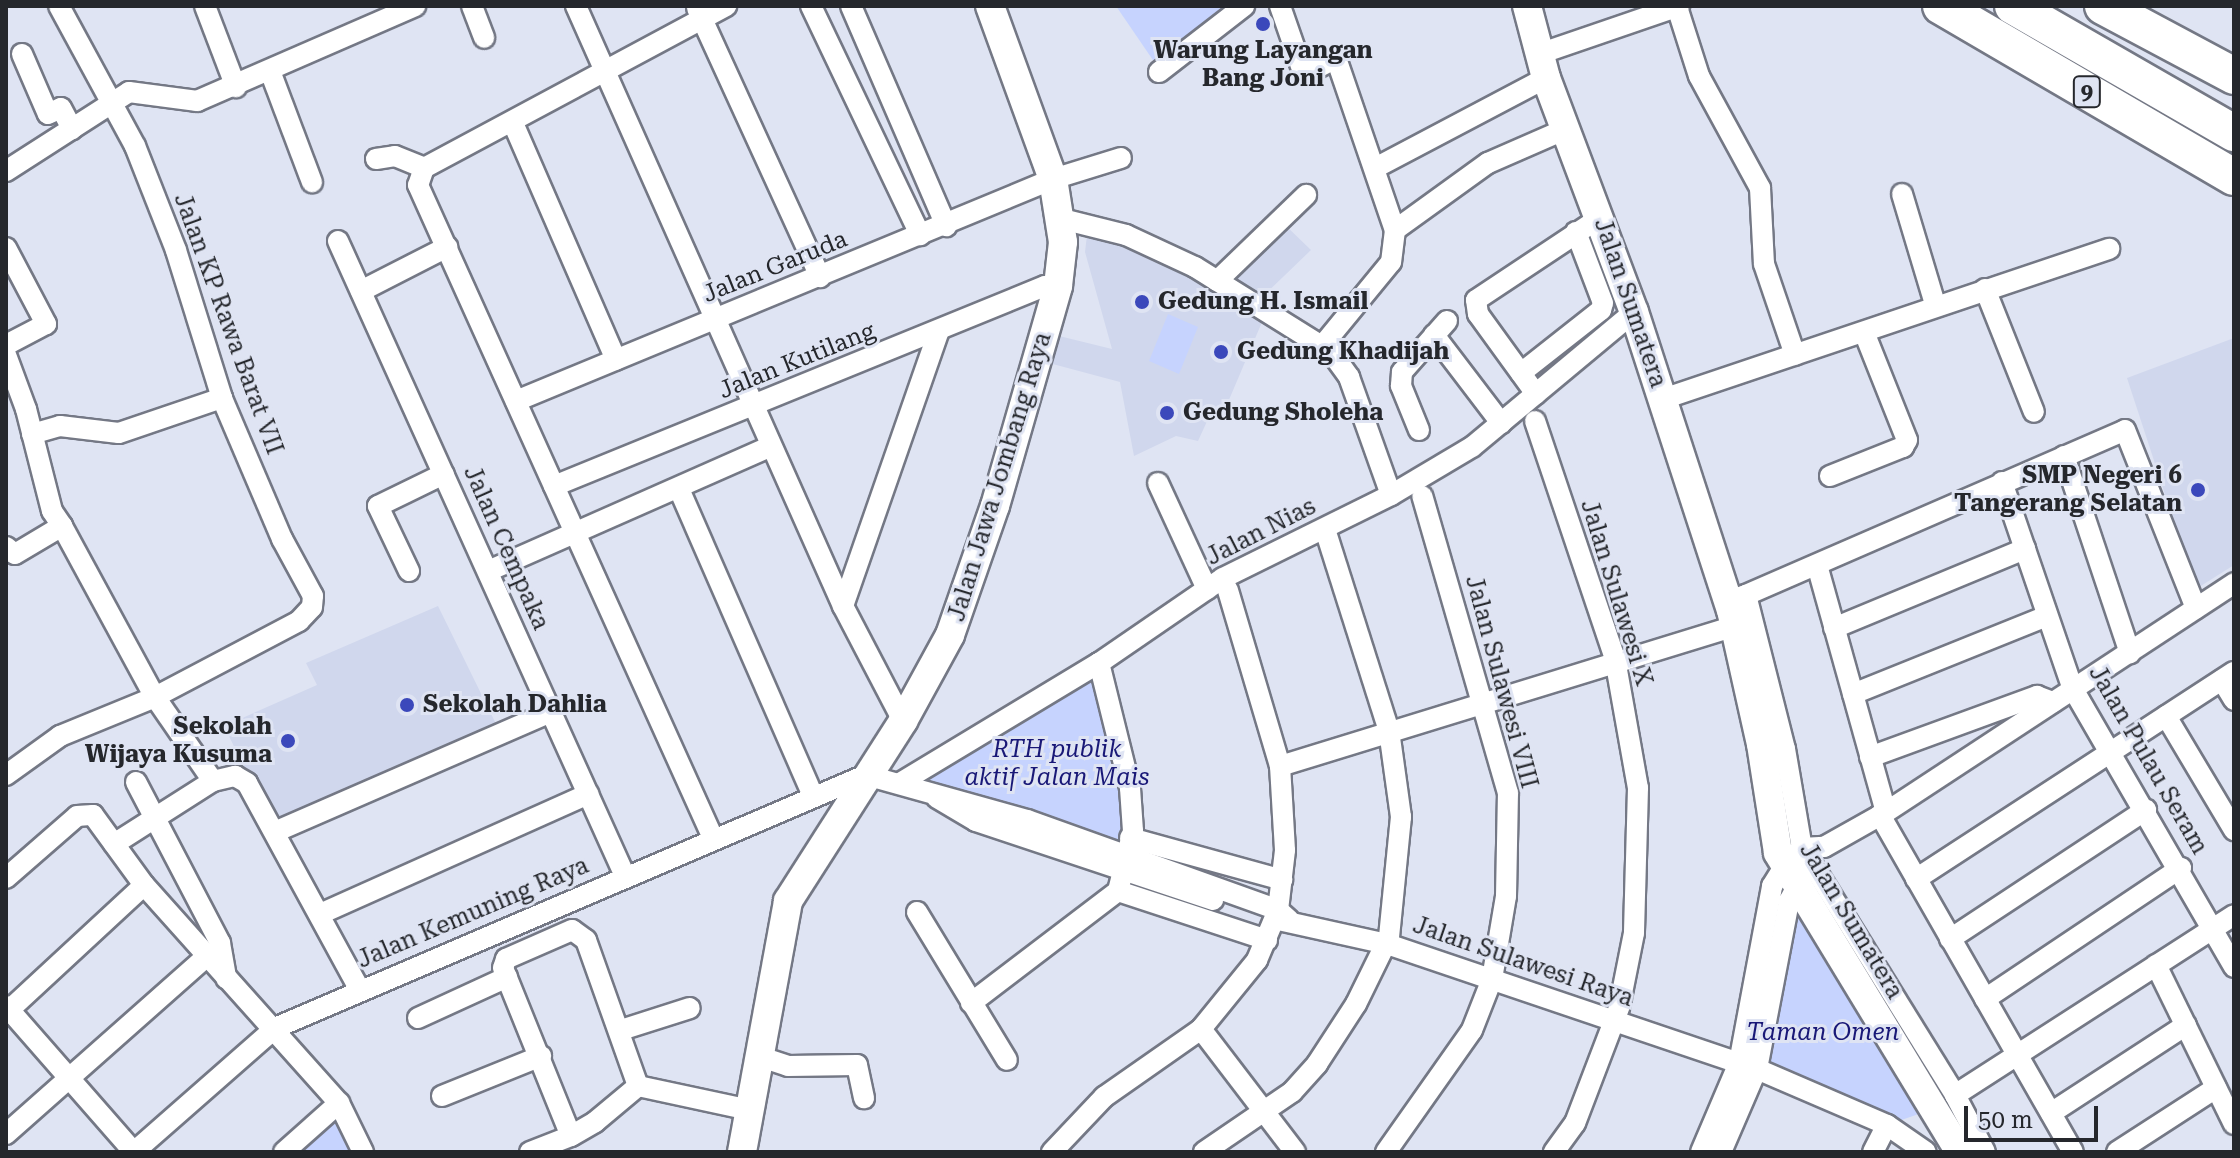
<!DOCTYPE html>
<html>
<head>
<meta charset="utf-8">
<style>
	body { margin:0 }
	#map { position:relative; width:2240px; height:1158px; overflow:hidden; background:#dfe4f3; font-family:"Roboto Serif",serif }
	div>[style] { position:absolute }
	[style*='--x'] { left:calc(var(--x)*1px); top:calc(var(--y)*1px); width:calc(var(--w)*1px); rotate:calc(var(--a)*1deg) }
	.built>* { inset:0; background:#d0d7ed }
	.green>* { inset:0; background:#c6d3fe }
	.roads { filter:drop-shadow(2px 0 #747885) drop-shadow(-2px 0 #747885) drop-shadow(0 2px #747885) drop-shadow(0 -2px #747885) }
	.street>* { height:20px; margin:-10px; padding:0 10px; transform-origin:10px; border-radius:10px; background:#fff }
	.secondary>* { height:28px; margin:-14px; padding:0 14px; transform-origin:14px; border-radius:14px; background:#fff }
	.highway>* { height:36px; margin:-18px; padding:0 18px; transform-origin:18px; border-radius:18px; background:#fff }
	.dots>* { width:22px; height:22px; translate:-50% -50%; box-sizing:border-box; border:4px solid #dfe4f3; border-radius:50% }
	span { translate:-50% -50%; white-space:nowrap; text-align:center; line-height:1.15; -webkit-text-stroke:6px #dfe4f3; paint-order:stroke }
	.shield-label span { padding:2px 6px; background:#dfe4f3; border:2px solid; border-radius:6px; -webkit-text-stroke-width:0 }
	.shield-label { font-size:22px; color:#25272c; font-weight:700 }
	.poi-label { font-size:24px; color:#25272c; font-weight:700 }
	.left { translate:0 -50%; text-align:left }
	.right { translate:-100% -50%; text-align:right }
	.street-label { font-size:24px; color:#25272c }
	.park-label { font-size:24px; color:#191877; font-style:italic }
	.frame { position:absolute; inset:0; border:8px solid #25272c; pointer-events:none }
	.scale { position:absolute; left:1964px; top:1106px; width:134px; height:36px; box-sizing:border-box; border:4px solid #25272c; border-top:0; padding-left:10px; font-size:24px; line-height:28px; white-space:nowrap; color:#25272c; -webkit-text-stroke:6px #dfe4f3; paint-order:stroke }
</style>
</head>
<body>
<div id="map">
	<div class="built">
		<div style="clip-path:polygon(1282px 222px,1311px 250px,1252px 307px,1265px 315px,1220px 421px,1209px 417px,1198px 441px,1176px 436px,1134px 456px,1120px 382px,1049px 363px,1055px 335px,1112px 349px,1085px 252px,1087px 235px,1124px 241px,1215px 285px)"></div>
		<div style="clip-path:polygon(2234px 338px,2234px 565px,2196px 589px,2127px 378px)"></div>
		<div style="clip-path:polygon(438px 606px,497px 726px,271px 822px,224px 726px,317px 685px,306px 663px)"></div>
	</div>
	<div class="green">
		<div style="clip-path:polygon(1116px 6px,1233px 6px,1157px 66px)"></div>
		<div style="clip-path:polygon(1168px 314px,1198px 327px,1179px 374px,1149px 361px)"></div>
		<div style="clip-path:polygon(1099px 663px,1130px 788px,1126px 855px,900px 783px)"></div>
		<div style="clip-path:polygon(1798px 884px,1936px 1108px,1887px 1125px,1757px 1069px)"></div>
		<div style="clip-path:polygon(339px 1103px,363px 1152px,284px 1152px)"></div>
	</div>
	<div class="roads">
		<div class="street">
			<div style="--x:205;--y:6;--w:87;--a:69.1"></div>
			<div style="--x:472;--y:6;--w:34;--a:69"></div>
			<div style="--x:576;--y:6;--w:657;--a:66.01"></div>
			<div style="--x:843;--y:606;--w:130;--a:62.4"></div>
			<div style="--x:811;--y:6;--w:254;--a:64.5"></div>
			<div style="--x:851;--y:6;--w:240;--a:66.6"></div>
			<div style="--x:1280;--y:6;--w:73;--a:70.8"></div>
			<div style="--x:1304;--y:75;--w:36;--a:-28"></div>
			<div style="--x:1336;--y:58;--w:182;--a:71.1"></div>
			<div style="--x:1395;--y:230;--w:32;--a:97"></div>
			<div style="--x:1391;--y:262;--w:109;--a:129.4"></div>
			<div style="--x:1677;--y:7;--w:72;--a:72.3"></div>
			<div style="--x:1699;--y:76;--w:128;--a:61.4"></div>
			<div style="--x:1760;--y:188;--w:76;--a:87"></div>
			<div style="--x:1764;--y:264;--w:96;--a:71.2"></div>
			<div style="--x:697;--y:8;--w:296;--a:65.4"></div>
			<div style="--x:22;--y:54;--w:65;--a:66.6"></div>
			<div style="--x:48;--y:114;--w:14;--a:-25"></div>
			<div style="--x:61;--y:108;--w:24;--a:62"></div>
			<div style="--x:1539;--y:54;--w:148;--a:-18.9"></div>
			<div style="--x:270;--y:71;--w:119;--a:69.3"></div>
			<div style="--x:1159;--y:72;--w:108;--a:-37.8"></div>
			<div style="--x:513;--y:123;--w:258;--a:66.5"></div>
			<div style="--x:376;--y:159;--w:19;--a:-9"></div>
			<div style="--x:395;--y:156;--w:31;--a:22"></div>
			<div style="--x:1377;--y:167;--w:191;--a:-27.8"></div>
			<div style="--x:424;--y:168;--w:18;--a:109"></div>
			<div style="--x:418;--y:185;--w:717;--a:65.69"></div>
			<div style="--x:424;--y:168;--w:343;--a:-28.2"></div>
			<div style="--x:6;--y:171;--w:146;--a:-32.7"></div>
			<div style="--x:129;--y:92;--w:69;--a:7.5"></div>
			<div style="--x:197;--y:101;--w:238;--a:-23.5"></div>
			<div style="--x:1902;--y:194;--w:115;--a:73.3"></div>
			<div style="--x:1062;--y:219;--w:66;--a:14"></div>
			<div style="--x:1126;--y:235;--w:76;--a:24.9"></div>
			<div style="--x:1195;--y:267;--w:160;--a:32"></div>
			<div style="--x:1331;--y:352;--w:31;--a:54"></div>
			<div style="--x:1349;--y:377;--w:125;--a:70.4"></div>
			<div style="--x:1395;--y:230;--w:115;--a:-35.8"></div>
			<div style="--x:1488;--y:163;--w:85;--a:-23.6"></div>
			<div style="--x:338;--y:241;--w:697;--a:65.68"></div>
			<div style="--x:6;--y:248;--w:86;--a:62.2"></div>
			<div style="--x:46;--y:324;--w:45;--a:152.3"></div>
			<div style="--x:1217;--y:281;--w:124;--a:-44"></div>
			<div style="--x:1985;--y:289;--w:132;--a:68.3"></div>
			<div style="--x:361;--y:291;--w:97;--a:-27.1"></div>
			<div style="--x:1434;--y:335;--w:111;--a:52.7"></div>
			<div style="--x:6;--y:355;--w:58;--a:69.7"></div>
			<div style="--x:26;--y:409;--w:105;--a:75.7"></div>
			<div style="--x:52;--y:511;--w:18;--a:56"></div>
			<div style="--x:1521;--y:373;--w:102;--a:-38.2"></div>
			<div style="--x:1601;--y:310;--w:7;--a:-74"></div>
			<div style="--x:1603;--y:303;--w:76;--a:-110.8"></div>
			<div style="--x:1536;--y:394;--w:99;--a:-125.9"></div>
			<div style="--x:1478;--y:314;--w:14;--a:-98"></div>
			<div style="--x:1476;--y:300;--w:150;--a:-33.6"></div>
			<div style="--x:1663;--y:399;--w:471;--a:-18.6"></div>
			<div style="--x:516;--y:401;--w:581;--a:-22.46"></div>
			<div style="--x:1053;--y:179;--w:71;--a:-17.2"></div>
			<div style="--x:1535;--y:421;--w:251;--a:71.4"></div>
			<div style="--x:1615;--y:659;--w:131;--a:79.9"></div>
			<div style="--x:1638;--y:788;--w:145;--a:91.6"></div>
			<div style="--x:1634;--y:933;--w:76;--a:101.3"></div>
			<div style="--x:1619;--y:1008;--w:123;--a:110.9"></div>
			<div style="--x:1575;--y:1123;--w:36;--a:126"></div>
			<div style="--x:1419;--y:430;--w:48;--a:-112.2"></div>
			<div style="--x:1401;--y:386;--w:14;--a:-86"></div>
			<div style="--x:1402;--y:372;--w:68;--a:-48.6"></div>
			<div style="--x:32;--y:434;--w:29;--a:-16"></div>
			<div style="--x:60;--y:426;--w:59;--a:6.8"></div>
			<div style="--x:119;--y:433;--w:109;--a:-18.8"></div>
			<div style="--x:2064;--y:456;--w:208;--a:71.5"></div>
			<div style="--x:1830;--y:476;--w:79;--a:-21.7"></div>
			<div style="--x:1903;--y:447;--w:8;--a:-60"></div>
			<div style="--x:1907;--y:440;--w:116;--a:-111.7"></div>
			<div style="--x:2002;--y:482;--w:219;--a:71.1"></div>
			<div style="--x:2073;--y:689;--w:321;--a:59.9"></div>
			<div style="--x:1158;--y:483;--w:117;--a:65.2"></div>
			<div style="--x:554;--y:486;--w:530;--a:-22.16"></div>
			<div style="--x:1045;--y:286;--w:13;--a:0"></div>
			<div style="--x:679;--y:489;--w:334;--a:66.4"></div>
			<div style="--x:6;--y:547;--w:11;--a:38"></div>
			<div style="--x:15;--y:554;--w:55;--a:-30.8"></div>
			<div style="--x:62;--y:526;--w:195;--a:61.5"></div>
			<div style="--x:155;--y:697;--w:102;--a:55.4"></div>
			<div style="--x:1817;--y:565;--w:256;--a:74.4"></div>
			<div style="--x:409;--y:571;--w:72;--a:-115.5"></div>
			<div style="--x:378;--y:506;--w:73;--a:-25.9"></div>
			<div style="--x:488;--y:571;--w:309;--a:-23.8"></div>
			<div style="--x:1746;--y:595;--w:413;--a:-23.5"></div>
			<div style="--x:2125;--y:430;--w:192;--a:68.3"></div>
			<div style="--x:1728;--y:601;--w:19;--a:-18"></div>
			<div style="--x:1746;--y:595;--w:159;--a:75.8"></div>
			<div style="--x:1785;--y:749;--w:100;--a:80.3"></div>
			<div style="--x:1802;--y:848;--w:291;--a:58.2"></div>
			<div style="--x:1955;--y:1095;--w:64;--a:62.2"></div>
			<div style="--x:843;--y:606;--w:289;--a:-70.8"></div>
			<div style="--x:1834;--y:628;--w:207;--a:-22.5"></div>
			<div style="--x:2222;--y:680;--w:23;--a:59"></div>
			<div style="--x:1853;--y:694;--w:207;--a:-21.9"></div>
			<div style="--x:2166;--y:716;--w:133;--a:59.2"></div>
			<div style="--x:1870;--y:757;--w:178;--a:-20.1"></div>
			<div style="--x:2037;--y:696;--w:17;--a:21"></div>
			<div style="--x:1280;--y:766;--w:476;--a:-17.1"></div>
			<div style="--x:6;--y:775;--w:67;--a:-35.8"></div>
			<div style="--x:60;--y:736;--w:103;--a:-22.3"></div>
			<div style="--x:155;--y:697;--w:163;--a:-27.8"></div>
			<div style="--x:299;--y:621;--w:19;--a:-47"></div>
			<div style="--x:312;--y:607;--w:11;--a:-85"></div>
			<div style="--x:313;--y:596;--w:65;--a:-118.5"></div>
			<div style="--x:282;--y:539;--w:153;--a:-113.1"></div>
			<div style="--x:222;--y:398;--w:155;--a:-107.3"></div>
			<div style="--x:176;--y:250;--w:112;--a:-111.5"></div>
			<div style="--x:135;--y:146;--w:159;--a:-118.5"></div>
			<div style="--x:136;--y:782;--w:182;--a:62.4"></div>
			<div style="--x:220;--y:943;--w:36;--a:80"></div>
			<div style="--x:900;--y:783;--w:232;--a:-31.1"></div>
			<div style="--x:1099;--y:663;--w:150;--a:-34.4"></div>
			<div style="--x:1223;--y:578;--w:187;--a:-26.3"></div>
			<div style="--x:1391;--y:495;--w:94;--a:-30.7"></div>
			<div style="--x:1472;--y:447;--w:211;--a:-39.8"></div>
			<div style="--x:937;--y:798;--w:45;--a:30.5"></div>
			<div style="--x:976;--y:821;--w:250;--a:18.4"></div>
			<div style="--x:1880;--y:815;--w:388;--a:60.2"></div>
			<div style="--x:277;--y:831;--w:299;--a:-23.5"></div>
			<div style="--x:1130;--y:838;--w:158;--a:15.4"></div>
			<div style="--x:114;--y:844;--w:117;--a:-32.5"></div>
			<div style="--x:213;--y:781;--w:23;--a:-13"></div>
			<div style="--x:235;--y:776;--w:14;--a:30"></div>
			<div style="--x:247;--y:783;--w:236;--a:61.4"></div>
			<div style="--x:6;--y:878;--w:94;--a:-41.1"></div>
			<div style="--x:77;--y:816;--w:16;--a:-4"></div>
			<div style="--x:93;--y:815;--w:87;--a:53.9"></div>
			<div style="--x:144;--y:885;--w:292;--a:48.2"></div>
			<div style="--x:339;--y:1103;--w:55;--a:63.9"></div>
			<div style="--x:1916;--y:879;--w:379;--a:-33.1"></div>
			<div style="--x:1118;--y:891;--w:157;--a:18.2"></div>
			<div style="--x:917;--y:912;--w:173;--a:58.7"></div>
			<div style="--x:320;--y:914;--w:294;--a:-24.1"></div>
			<div style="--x:1278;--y:920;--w:112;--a:12.4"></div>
			<div style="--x:1387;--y:944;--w:391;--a:18.7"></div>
			<div style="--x:1757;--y:1069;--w:142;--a:23.3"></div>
			<div style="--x:1887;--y:1125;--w:47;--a:34.7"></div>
			<div style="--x:1950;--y:939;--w:235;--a:-33.4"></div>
			<div style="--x:2156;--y:965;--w:177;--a:63.9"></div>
			<div style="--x:1985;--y:999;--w:236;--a:-33.8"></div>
			<div style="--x:971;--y:1003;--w:185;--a:-37.3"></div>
			<div style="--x:1118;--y:891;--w:62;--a:-76"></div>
			<div style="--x:1133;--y:831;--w:43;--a:-94"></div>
			<div style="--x:1130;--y:788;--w:129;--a:-103.9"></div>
			<div style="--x:6;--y:1006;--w:194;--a:48.8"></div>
			<div style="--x:6;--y:1013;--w:188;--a:-42.8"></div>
			<div style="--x:418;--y:1018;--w:98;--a:-24.7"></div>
			<div style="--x:1201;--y:1029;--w:155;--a:52.6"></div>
			<div style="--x:621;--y:1030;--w:72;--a:-17.7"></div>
			<div style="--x:761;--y:1057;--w:28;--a:18"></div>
			<div style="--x:788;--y:1066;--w:69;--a:-0.8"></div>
			<div style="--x:857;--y:1065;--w:34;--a:78"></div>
			<div style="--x:638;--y:1086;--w:115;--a:12.1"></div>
			<div style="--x:1955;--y:1095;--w:332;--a:-32.8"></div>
			<div style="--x:442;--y:1096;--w:107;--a:-22"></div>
			<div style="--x:2051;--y:1113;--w:161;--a:-33.1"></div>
			<div style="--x:6;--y:1134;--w:270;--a:-41.5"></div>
			<div style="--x:134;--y:1152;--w:188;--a:-41.3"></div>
			<div style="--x:275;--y:1028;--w:643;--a:-23.18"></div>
			<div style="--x:866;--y:775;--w:167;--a:15.6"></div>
			<div style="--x:1027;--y:820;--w:267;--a:19.7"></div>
			<div style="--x:1278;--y:910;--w:15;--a:42"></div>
			<div style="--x:284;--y:1152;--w:74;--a:-41.7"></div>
			<div style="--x:530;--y:1152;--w:44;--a:-21.3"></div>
			<div style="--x:571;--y:1136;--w:28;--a:-30"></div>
			<div style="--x:595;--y:1122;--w:56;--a:-39.9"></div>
			<div style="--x:638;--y:1086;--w:155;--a:-109.6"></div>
			<div style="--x:586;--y:940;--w:17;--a:-144"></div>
			<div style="--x:572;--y:930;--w:72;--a:156.3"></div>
			<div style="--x:506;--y:959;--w:9;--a:108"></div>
			<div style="--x:503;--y:968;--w:181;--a:68"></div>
			<div style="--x:1052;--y:1152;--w:76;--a:-46.6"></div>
			<div style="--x:1104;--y:1097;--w:118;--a:-35"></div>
			<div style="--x:1201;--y:1029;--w:89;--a:-50.9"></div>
			<div style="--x:1257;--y:960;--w:54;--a:-67.2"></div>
			<div style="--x:1278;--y:910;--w:60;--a:-83.3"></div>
			<div style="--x:1285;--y:850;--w:84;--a:-93.4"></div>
			<div style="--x:1280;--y:766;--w:184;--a:-106.5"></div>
			<div style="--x:1204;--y:1152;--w:107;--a:-34.3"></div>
			<div style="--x:1292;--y:1092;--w:38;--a:-48"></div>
			<div style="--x:1317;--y:1064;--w:72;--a:-57"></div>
			<div style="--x:1356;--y:1004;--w:75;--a:-63.8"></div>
			<div style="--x:1389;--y:937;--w:121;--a:-84.3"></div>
			<div style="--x:1401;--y:817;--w:87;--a:-97.9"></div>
			<div style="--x:1389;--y:731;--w:212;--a:-107.6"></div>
			<div style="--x:1386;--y:1152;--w:149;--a:-54.8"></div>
			<div style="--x:1472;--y:1030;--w:55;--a:-68.6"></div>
			<div style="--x:1492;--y:979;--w:84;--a:-80.4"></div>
			<div style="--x:1506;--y:896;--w:103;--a:-88.9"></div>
			<div style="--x:1508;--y:793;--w:309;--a:-106.1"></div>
			<div style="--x:1701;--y:1152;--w:97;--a:-66.9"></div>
			<div style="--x:1739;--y:1063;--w:180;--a:-79.4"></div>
			<div style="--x:1772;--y:886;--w:25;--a:-58"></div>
			<div style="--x:1785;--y:865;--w:24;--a:-45"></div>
			<div style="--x:1802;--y:848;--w:22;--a:-3"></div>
			<div style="--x:1824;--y:847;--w:71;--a:-29.4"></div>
			<div style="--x:1886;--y:812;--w:417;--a:-33.3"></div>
			<div style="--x:1721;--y:1152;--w:90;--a:-66.6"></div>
			<div style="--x:1757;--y:1069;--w:171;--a:-79.2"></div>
			<div style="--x:1789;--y:901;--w:26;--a:-61"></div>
			<div style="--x:1873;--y:1152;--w:30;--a:-63"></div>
			<div style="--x:2117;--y:1152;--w:118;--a:-32.9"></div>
		</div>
		<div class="secondary">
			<div style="--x:1527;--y:6;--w:74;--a:75.2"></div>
			<div style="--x:1546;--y:78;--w:250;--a:69.4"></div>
			<div style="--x:1634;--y:312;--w:313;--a:72"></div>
			<div style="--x:1731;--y:610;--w:137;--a:77.4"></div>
			<div style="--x:1761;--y:744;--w:110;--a:81.1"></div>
			<div style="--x:1778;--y:853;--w:350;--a:58.7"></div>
			<div style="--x:742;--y:1152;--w:255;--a:-79.6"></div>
			<div style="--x:788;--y:901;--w:214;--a:-57.4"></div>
			<div style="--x:903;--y:721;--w:98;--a:-61.3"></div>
			<div style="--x:950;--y:635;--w:137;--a:-70.8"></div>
			<div style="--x:995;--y:506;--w:229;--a:-74"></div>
			<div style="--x:1058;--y:286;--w:44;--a:-83.5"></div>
			<div style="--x:1063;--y:242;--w:64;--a:-99"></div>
			<div style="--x:1053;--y:179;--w:184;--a:-110"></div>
		</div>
		<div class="highway">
			<div style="--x:1941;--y:6;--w:339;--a:30.3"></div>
			<div style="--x:2013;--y:6;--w:255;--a:29.9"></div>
			<div style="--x:2103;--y:6;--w:149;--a:28.1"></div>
		</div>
	</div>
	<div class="dots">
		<div style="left:1263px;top:24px;background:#3b48bb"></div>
		<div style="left:1142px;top:302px;background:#3b48bb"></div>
		<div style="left:1221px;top:352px;background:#3b48bb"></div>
		<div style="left:1167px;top:413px;background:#3b48bb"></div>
		<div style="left:2198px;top:490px;background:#3b48bb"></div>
		<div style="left:407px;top:705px;background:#3b48bb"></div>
		<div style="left:288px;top:741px;background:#3b48bb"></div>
	</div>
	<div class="shield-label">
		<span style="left:2087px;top:92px">9</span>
	</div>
	<div class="poi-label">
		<span style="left:1263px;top:65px">Warung Layangan<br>Bang Joni</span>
		<span class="left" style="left:1158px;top:302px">Gedung H. Ismail</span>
		<span class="left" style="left:1237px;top:352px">Gedung Khadijah</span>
		<span class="left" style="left:1183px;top:413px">Gedung Sholeha</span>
		<span class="right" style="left:2182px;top:490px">SMP Negeri 6<br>Tangerang Selatan</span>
		<span class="left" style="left:423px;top:705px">Sekolah Dahlia</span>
		<span class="right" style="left:272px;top:741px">Sekolah<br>Wijaya Kusuma</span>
	</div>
	<div class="street-label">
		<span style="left:775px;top:267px;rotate:-22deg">Jalan Garuda</span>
		<span style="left:1630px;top:303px;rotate:71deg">Jalan Sumatera</span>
		<span style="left:228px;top:324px;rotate:70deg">Jalan KP Rawa Barat VII</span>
		<span style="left:797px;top:361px;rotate:-22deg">Jalan Kutilang</span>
		<span style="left:1000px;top:477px;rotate:-73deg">Jalan Jawa Jombang Raya</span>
		<span style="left:1261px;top:532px;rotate:-27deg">Jalan Nias</span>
		<span style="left:506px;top:548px;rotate:66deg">Jalan Cempaka</span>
		<span style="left:1616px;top:593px;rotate:73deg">Jalan Sulawesi X</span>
		<span style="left:1501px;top:682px;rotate:75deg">Jalan Sulawesi VIII</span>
		<span style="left:2148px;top:760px;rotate:60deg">Jalan Pulau Seram</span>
		<span style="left:473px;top:913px;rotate:-23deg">Jalan Kemuning Raya</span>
		<span style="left:1851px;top:921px;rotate:59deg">Jalan Sumatera</span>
		<span style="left:1523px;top:962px;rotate:19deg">Jalan Sulawesi Raya</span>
	</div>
	<div class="park-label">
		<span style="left:1057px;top:764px">RTH publik<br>aktif Jalan Mais</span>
		<span style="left:1823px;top:1033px">Taman Omen</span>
	</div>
	<div class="frame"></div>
	<div class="scale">50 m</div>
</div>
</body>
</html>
